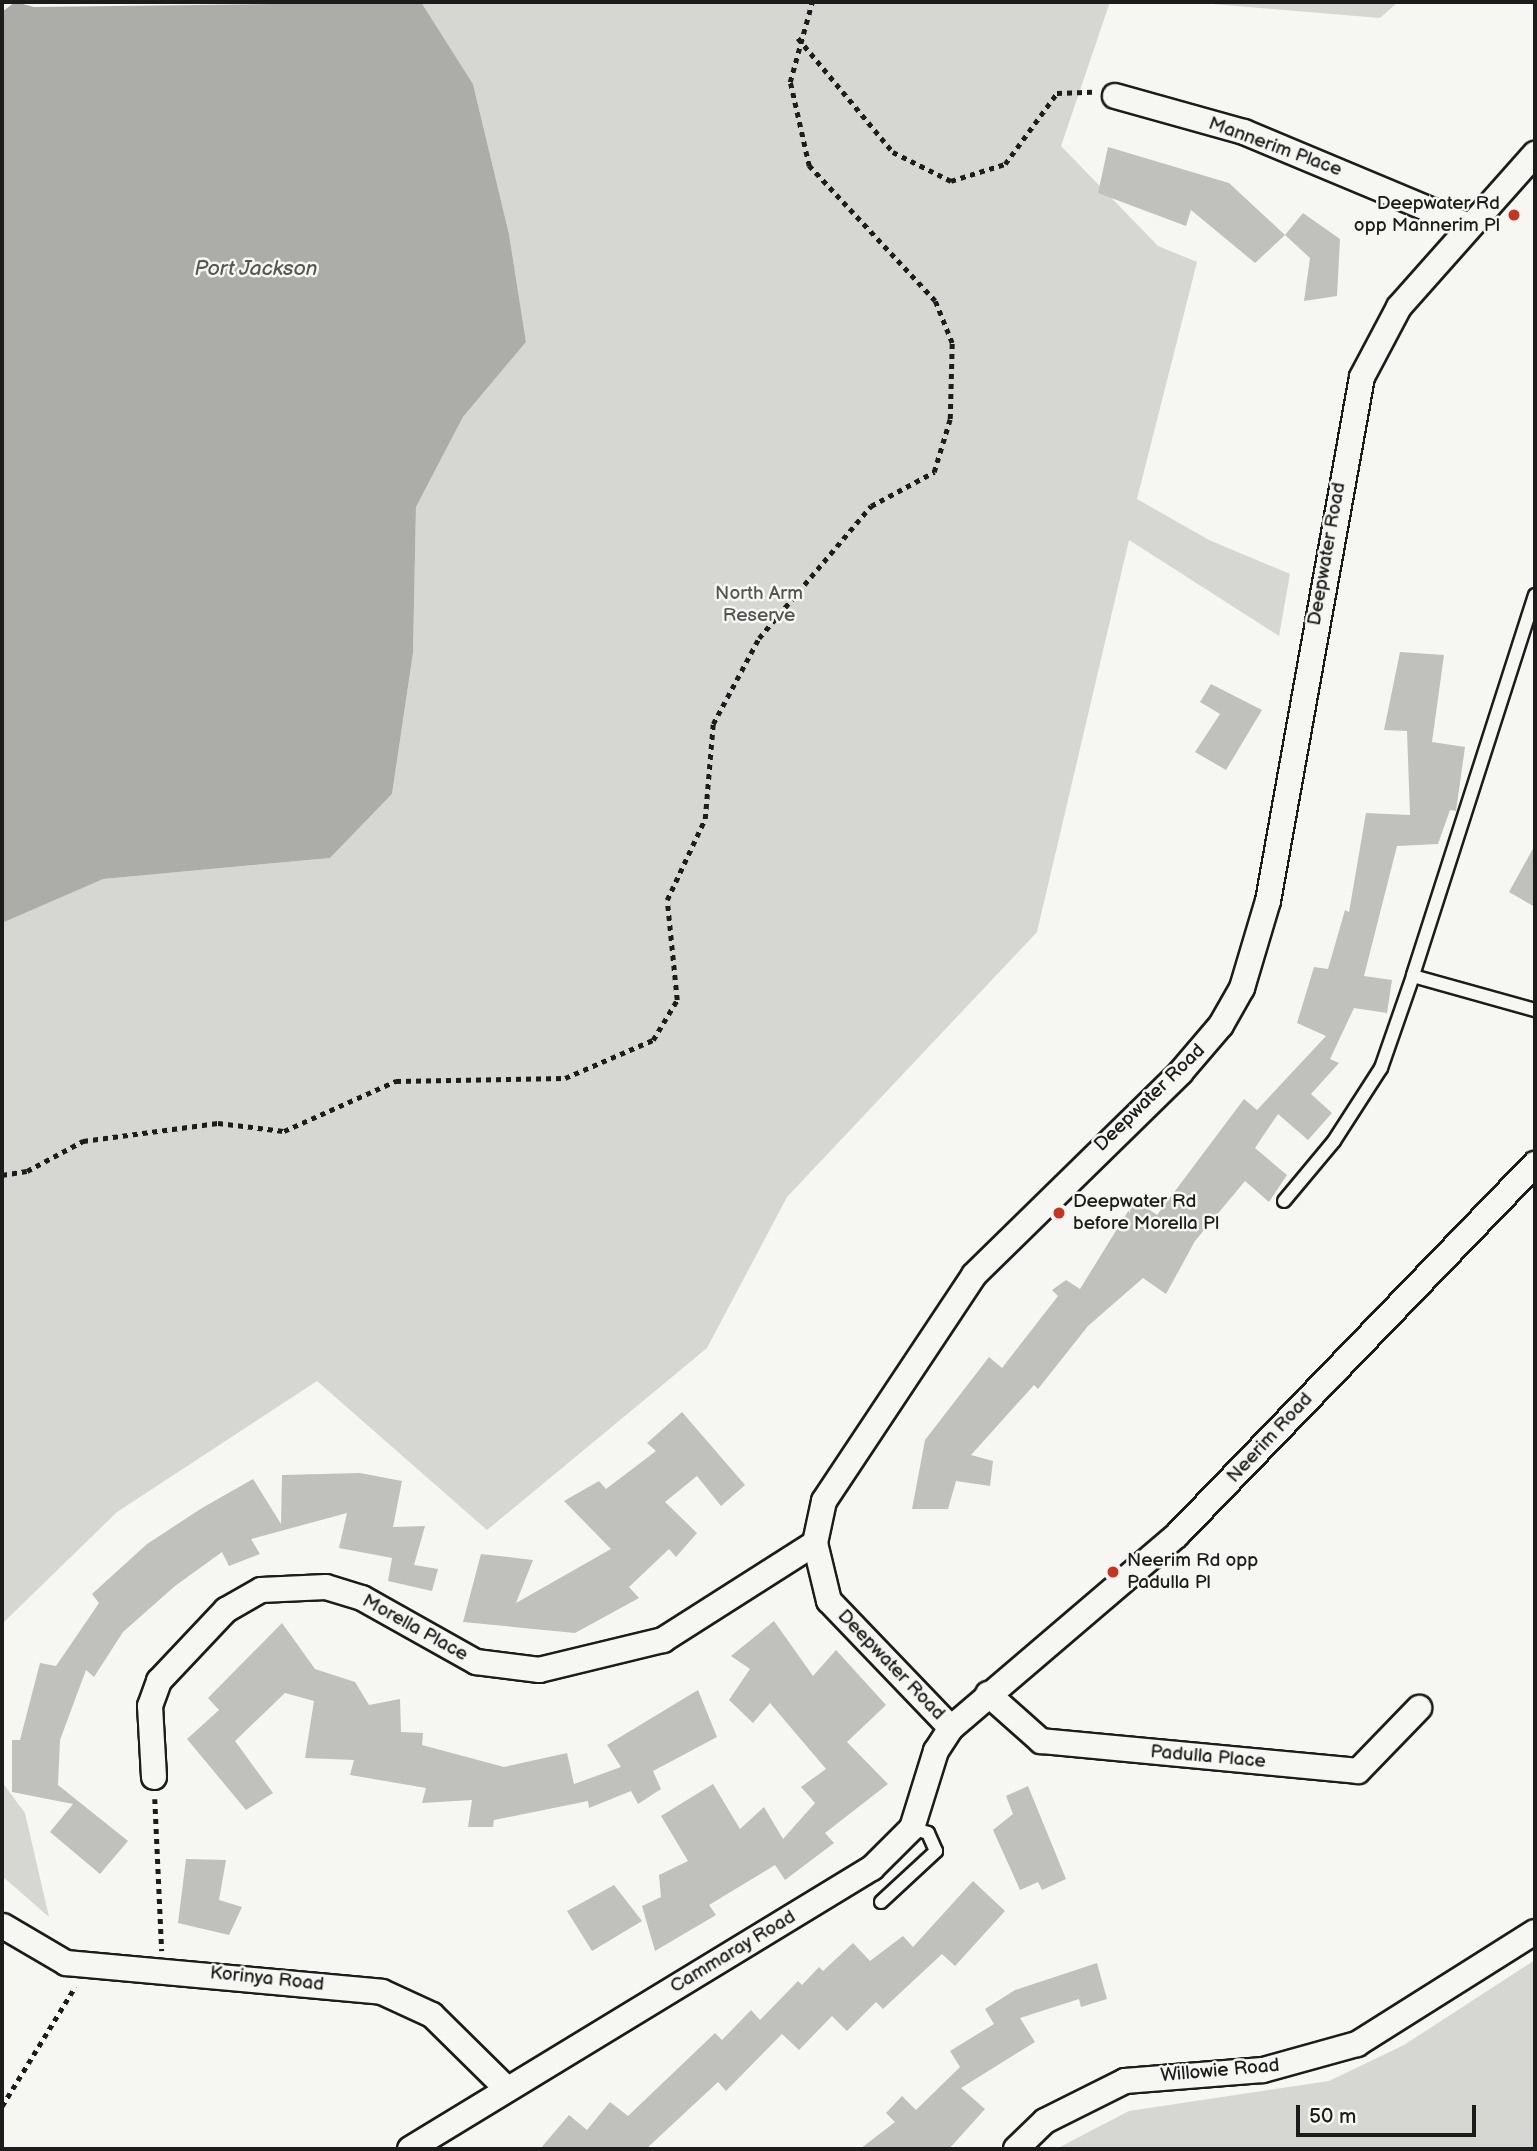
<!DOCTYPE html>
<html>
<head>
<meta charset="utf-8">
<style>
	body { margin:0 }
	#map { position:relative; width:1537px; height:2151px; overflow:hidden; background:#f6f6f2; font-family:"Balsamiq Sans",sans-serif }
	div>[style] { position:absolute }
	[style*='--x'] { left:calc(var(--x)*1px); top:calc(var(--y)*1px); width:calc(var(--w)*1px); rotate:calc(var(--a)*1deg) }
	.green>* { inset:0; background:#d6d6d2 }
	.water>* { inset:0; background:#acaca9 }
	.building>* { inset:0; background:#c0c0bd }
	.path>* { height:4.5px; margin-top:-2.25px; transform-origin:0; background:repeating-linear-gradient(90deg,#1c1c1c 0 5px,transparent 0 10px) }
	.roads { filter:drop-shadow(2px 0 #1c1c1c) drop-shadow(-2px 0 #1c1c1c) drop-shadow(0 2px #1c1c1c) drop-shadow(0 -2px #1c1c1c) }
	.service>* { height:12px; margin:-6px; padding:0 6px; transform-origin:6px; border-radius:6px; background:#f6f6f2 }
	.minor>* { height:24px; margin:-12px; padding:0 12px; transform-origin:12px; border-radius:12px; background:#f6f6f2 }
	.dots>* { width:19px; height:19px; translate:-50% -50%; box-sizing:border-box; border:4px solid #f6f6f2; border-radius:50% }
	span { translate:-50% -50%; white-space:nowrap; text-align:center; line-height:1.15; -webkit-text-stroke:5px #f6f6f2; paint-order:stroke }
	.street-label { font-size:19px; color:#1c1c1c }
	.poi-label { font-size:19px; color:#1c1c1c }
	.right { translate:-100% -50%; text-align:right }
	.left { translate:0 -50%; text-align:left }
	.park-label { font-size:19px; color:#545453 }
	.water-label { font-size:21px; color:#565654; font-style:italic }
	.frame { position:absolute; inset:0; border:4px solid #1c1c1c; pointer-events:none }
	.scale { position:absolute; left:1296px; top:2105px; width:180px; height:32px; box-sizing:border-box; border:4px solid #1c1c1c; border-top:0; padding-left:9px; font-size:21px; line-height:24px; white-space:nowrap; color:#1c1c1c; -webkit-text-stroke:5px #f6f6f2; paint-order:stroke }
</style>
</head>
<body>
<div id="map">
	<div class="green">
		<div style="clip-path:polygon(421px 2px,1110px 2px,1061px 146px,1158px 246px,1197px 262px,1137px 499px,1209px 540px,1290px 574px,1279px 636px,1129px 540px,1037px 932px,787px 1197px,707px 1348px,487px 1530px,317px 1381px,117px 1512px,2px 1624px,2px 923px,102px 879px,330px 858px,392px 794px,413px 653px,416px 507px,463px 417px,526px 342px,509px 234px,473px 84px)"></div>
		<div style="clip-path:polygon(1189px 2px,1398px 2px,1380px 18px)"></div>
		<div style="clip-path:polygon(2px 1782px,25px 1813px,49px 1917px,2px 1876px)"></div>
		<div style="clip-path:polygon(1535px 1960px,1535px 2149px,1056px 2149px,1129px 2111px,1329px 2081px,1404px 2045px)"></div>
	</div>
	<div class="water">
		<div style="clip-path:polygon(15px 2px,34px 7px,421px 2px,473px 84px,509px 234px,526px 342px,463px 417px,416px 507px,413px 653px,392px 794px,330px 858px,103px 879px,2px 923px,2px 12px)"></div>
	</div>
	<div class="building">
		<div style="clip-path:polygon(1108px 147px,1229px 183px,1285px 235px,1255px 263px,1191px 210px,1186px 226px,1098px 193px)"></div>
		<div style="clip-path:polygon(1303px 213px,1340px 239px,1337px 296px,1304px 301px,1310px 258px,1285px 235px)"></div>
		<div style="clip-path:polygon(1400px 652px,1444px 655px,1432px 742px,1465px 747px,1456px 811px,1450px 810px,1438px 844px,1397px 846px,1364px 976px,1392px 980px,1387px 1013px,1354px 1008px,1330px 1059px,1339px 1063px,1311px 1094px,1332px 1113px,1308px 1140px,1278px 1114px,1255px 1148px,1287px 1175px,1269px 1202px,1245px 1181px,1195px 1241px,1166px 1294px,1143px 1278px,1088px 1326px,1038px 1389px,1034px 1385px,971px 1455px,993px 1461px,990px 1486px,956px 1481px,948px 1509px,912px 1509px,925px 1440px,989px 1357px,1002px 1368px,1058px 1296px,1052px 1290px,1066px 1280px,1080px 1289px,1135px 1200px,1157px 1215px,1244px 1099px,1257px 1110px,1326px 1036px,1297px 1023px,1314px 967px,1328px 969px,1345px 910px,1349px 912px,1366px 813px,1410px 815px,1407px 731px,1384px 730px)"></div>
		<div style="clip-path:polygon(1211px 684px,1262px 710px,1226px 770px,1195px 752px,1220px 714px,1200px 702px)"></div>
		<div style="clip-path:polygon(1535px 845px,1535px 907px,1509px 892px)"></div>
		<div style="clip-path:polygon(682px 1412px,745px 1485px,721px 1506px,697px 1476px,665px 1502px,697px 1533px,676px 1557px,669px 1549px,629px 1587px,639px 1598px,575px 1633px,463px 1622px,481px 1554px,533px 1560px,516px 1603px,611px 1549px,564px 1501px,599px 1481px,606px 1489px,656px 1451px,647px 1443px)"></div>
		<div style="clip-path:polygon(360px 1473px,402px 1481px,393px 1527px,425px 1526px,414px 1565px,438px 1569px,432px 1591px,388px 1581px,392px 1558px,339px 1548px,347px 1513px,251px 1539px,260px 1554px,229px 1566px,222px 1552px,175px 1586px,123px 1632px,94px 1677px,86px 1670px,60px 1740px,58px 1785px,128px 1841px,100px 1874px,50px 1832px,73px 1804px,12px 1792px,12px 1740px,20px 1740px,40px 1663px,56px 1666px,99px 1603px,92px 1594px,147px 1544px,202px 1508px,253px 1479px,281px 1524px,282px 1475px)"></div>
		<div style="clip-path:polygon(774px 1621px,813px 1676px,836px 1650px,886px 1705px,847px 1742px,888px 1784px,825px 1833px,834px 1843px,785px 1880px,775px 1865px,709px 1905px,716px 1915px,655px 1951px,642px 1906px,661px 1897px,659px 1875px,688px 1861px,661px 1816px,713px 1784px,740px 1829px,764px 1807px,783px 1839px,815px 1803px,801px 1787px,826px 1769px,770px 1703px,753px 1723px,729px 1700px,750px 1669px,731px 1656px)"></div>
		<div style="clip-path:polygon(282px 1623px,315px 1669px,355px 1682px,369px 1705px,400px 1699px,401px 1732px,423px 1733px,422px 1745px,504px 1767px,567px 1753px,574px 1784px,621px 1767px,607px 1745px,698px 1690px,717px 1737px,653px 1771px,661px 1789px,638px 1804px,631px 1791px,589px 1808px,588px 1801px,494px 1820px,493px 1827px,468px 1827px,472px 1800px,422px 1803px,426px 1788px,350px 1775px,354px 1760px,305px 1758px,314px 1701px,285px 1693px,235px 1741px,273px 1793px,246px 1810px,187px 1739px,219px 1710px,208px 1698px)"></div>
		<div style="clip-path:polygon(1028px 1786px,1066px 1879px,1042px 1890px,1038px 1882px,1020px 1890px,993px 1830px,1013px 1814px,1006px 1796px)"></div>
		<div style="clip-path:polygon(186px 1859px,226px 1860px,219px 1900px,242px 1907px,229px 1935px,178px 1923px)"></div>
		<div style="clip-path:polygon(973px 1881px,1005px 1911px,955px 1966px,942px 1954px,883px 2009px,876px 2002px,847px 2031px,832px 2016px,799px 2050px,782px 2034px,726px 2091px,718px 2082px,646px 2149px,540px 2149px,569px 2115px,587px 2130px,610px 2102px,628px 2116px,715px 2033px,722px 2040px,751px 2010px,760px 2020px,798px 1981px,802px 1985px,819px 1967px,823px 1971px,853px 1943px,870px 1961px,903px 1936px,913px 1947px)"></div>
		<div style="clip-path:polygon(614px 1885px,642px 1921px,592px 1951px,567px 1911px)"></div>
		<div style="clip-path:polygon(1097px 1963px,1107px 1999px,1081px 2007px,1079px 1999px,1020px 2018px,1035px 2042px,961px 2088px,985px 2109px,949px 2149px,860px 2149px,895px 2122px,886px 2113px,902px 2096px,916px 2110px,960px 2067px,950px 2051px,994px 2024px,985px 2009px,1015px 1990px)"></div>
	</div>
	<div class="path">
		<div style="--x:798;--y:38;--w:148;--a:50.2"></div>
		<div style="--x:893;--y:152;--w:65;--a:26.6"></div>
		<div style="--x:951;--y:181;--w:57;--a:-17.5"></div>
		<div style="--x:1005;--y:164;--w:88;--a:-53.8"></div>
		<div style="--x:1057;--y:93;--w:35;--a:-2"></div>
		<div style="--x:2;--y:1175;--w:25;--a:-9"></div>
		<div style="--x:27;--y:1171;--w:64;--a:-28.2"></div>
		<div style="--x:83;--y:1141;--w:136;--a:-7.6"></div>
		<div style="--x:218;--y:1123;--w:66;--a:6.9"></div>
		<div style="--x:284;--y:1131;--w:123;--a:-24.1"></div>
		<div style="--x:396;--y:1081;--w:169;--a:-1"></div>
		<div style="--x:565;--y:1078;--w:96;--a:-23.4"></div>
		<div style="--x:653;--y:1040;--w:47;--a:-59"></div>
		<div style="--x:677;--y:1000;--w:100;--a:-95.7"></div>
		<div style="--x:667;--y:900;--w:89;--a:-64.9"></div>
		<div style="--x:705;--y:819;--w:95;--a:-85.2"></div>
		<div style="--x:713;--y:724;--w:98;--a:-61.9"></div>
		<div style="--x:759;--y:638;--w:173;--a:-49.7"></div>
		<div style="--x:871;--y:506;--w:72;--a:-28.4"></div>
		<div style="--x:934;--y:472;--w:55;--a:-73.2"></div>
		<div style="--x:950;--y:419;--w:76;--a:-88.5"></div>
		<div style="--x:952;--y:343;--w:45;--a:-112"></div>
		<div style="--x:935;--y:301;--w:185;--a:-133"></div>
		<div style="--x:809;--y:166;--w:86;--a:-102.7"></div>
		<div style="--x:790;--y:82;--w:83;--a:-74.6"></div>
		<div style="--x:155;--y:1799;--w:152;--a:87.4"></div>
		<div style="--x:2;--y:2106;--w:140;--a:-58.5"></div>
	</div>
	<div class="roads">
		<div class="service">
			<div style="--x:1535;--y:595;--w:400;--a:107.8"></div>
			<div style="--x:1413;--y:976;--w:127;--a:15.6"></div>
			<div style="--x:1284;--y:1201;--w:78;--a:-50.2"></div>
			<div style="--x:1334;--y:1141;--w:87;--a:-57.2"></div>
			<div style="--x:1381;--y:1068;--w:97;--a:-70.8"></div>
			<div style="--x:881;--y:1902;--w:75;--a:-42.8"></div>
			<div style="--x:936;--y:1851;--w:20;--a:-114"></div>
			<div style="--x:928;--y:1833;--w:17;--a:-163"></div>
		</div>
		<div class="minor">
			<div style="--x:1115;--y:96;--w:134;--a:15.6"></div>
			<div style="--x:1244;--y:132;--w:244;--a:22.7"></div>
			<div style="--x:988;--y:1694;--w:71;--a:41.6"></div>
			<div style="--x:1041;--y:1741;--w:318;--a:5.4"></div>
			<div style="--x:1358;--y:1771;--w:88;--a:-45.9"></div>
			<div style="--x:951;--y:1728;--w:176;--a:-133.8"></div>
			<div style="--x:829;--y:1601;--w:60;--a:-103.6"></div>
			<div style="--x:815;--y:1543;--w:43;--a:-77.9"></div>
			<div style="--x:824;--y:1501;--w:271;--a:-56.4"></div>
			<div style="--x:974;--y:1275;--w:289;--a:-44.4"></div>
			<div style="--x:1180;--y:1073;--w:63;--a:-49.5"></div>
			<div style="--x:1221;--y:1025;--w:43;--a:-60.4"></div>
			<div style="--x:1242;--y:988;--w:91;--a:-73.4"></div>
			<div style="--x:1268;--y:901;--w:532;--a:-79.83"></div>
			<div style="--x:1362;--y:377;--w:79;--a:-62.1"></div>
			<div style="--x:1399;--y:307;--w:205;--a:-48.4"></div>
			<div style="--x:154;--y:1777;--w:71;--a:-93.2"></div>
			<div style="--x:150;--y:1706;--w:27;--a:-70"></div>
			<div style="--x:159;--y:1681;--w:98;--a:-46.7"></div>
			<div style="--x:226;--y:1610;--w:40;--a:-29.7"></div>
			<div style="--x:261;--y:1590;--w:65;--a:-2.6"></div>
			<div style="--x:326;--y:1587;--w:38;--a:17"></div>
			<div style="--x:362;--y:1598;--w:131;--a:29.3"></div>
			<div style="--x:476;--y:1662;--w:64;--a:7.2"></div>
			<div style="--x:539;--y:1670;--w:128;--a:-13.6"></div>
			<div style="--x:663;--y:1640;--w:180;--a:-32.5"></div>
			<div style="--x:3;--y:1926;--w:73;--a:30.4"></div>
			<div style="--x:66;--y:1963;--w:317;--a:5.2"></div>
			<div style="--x:382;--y:1992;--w:55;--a:24.7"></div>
			<div style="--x:432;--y:2015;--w:104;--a:44.6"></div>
			<div style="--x:410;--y:2149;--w:541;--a:-31.31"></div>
			<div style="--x:872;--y:1868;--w:57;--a:-45"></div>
			<div style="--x:912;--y:1828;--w:81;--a:-72.7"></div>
			<div style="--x:936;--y:1751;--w:27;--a:-57"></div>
			<div style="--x:951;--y:1728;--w:297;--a:-40.5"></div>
			<div style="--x:1177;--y:1535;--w:516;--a:-46.02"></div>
			<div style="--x:1016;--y:2149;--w:40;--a:-44"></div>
			<div style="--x:1045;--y:2121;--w:89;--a:-26.6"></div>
			<div style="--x:1125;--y:2081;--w:138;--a:-4.6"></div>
			<div style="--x:1263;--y:2070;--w:98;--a:-15.5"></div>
			<div style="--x:1357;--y:2044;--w:210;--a:-32.2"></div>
		</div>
	</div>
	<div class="dots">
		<div style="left:1514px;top:215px;background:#c8321e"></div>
		<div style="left:1059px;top:1213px;background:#c8321e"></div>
		<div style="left:1113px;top:1572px;background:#c8321e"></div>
	</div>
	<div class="street-label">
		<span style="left:1275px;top:147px;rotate:20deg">Mannerim Place</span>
		<span style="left:1327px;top:554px;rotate:-80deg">Deepwater Road</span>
		<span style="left:1150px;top:1098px;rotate:-44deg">Deepwater Road</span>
		<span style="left:1270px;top:1438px;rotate:-47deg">Neerim Road</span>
		<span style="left:415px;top:1628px;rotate:29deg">Morella Place</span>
		<span style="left:891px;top:1665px;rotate:46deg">Deepwater Road</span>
		<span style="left:1208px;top:1757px;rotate:5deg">Padulla Place</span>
		<span style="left:733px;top:1952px;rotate:-31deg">Cammaray Road</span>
		<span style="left:267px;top:1979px;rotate:6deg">Korinya Road</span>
		<span style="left:1220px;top:2071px;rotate:-5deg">Willowie Road</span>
	</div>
	<div class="poi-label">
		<span class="right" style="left:1500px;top:215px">Deepwater Rd<br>opp Mannerim Pl</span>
		<span class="left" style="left:1073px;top:1213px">Deepwater Rd<br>before Morella Pl</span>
		<span class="left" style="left:1127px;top:1572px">Neerim Rd opp<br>Padulla Pl</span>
	</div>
	<div class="park-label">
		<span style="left:759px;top:605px">North Arm<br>Reserve</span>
	</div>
	<div class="water-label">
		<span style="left:256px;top:269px">Port Jackson</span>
	</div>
	<div class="frame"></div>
	<div class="scale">50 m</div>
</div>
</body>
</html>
